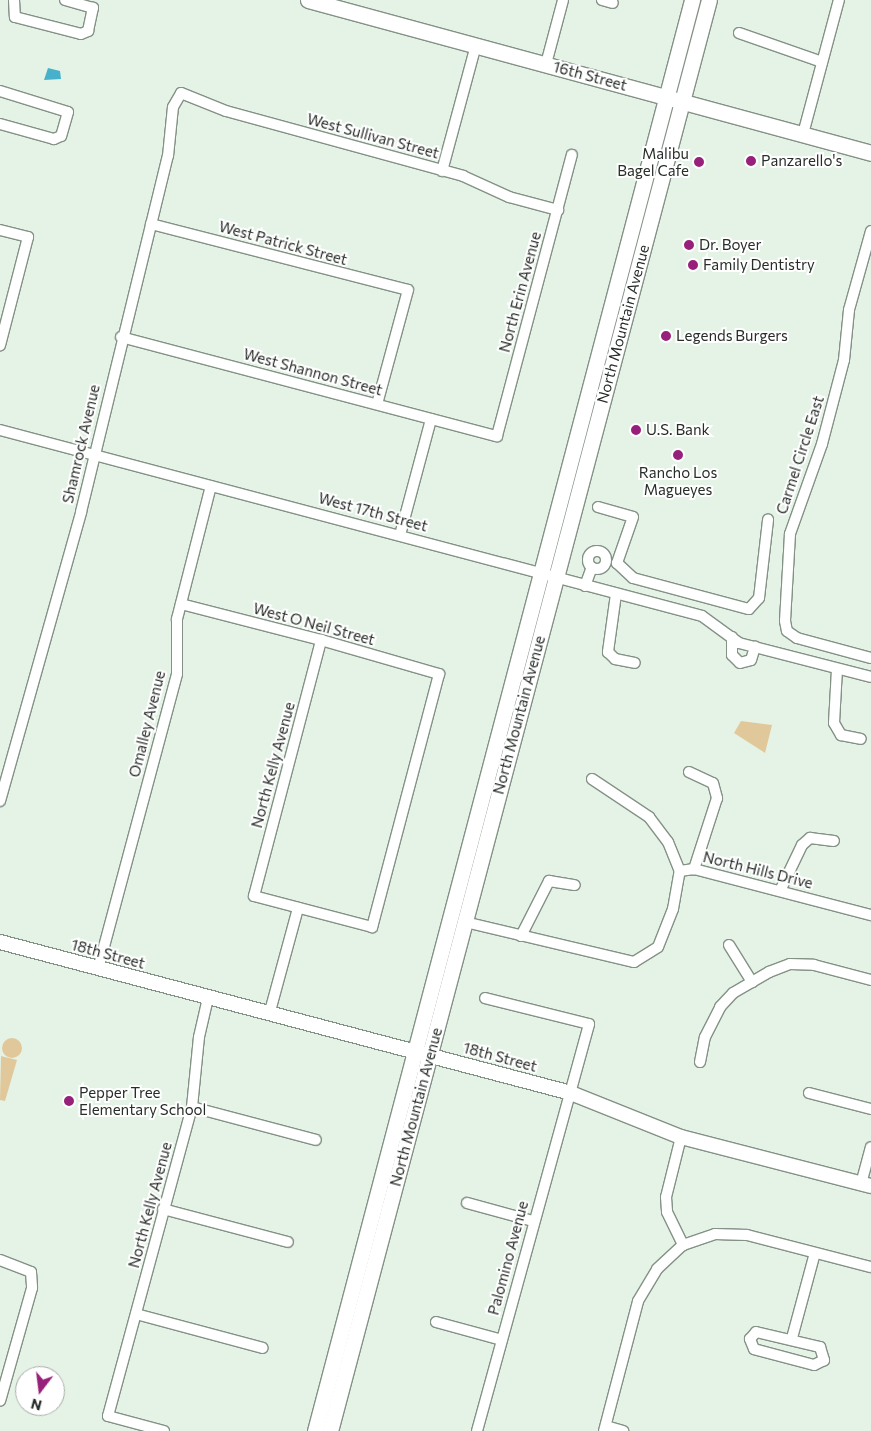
<!DOCTYPE html>
<html>
<head>
<meta charset="utf-8">
<style>
	body { margin:0 }
	#map { position:relative; width:871px; height:1431px; overflow:hidden; background:#e4f3e6; font-family:Commissioner,sans-serif }
	div>[style] { position:absolute }
	[style*='--x'] { left:calc(var(--x)*1px); top:calc(var(--y)*1px); width:calc(var(--w)*1px); rotate:calc(var(--a)*1deg) }
	.green>* { inset:0; background:#e1c89b }
	.round { border-radius:50% }
	.water>* { inset:0; background:#47b0ca }
	.roads { filter:drop-shadow(1px 0 #849186) drop-shadow(-1px 0 #849186) drop-shadow(0 1px #849186) drop-shadow(0 -1px #849186) }
	.street>* { height:10px; margin:-5px; padding:0 5px; transform-origin:5px; border-radius:5px; background:#fff }
	.street>.ring { margin:-5px; padding:0; box-sizing:content-box; background:none; border:10px solid #fff; border-radius:50% }
	.secondary>* { height:14px; margin:-7px; padding:0 7px; transform-origin:7px; border-radius:7px; background:#fff }
	.primary>* { height:15px; margin:-7.5px; padding:0 7.5px; transform-origin:7.5px; border-radius:7.5px; background:#fff }
	.dots>* { width:14px; height:14px; translate:-50% -50%; box-sizing:border-box; border:2px solid #fff; border-radius:50% }
	span { translate:-50% -50%; white-space:nowrap; text-align:center; line-height:1.15; -webkit-text-stroke:4px #fff; paint-order:stroke }
	.street-label { font-size:15px; color:#272d28 }
	.poi-label { font-size:15px; color:#272d28 }
	.right { translate:-100% -50%; text-align:right }
	.left { translate:0 -50%; text-align:left }
	.north { position:absolute; left:15px; top:1366px; width:50px; height:50px; box-sizing:border-box; background:#fff; border:1px solid #a9aba9; border-radius:50%; rotate:195deg; font-size:14px; font-weight:700; line-height:20px; text-align:center; color:#272d28 }
	.north::after { content:''; display:block; margin:auto; width:18px; height:22px; background:#97207b; clip-path:polygon(50% 0,100% 100%,50% 72%,0 100%) }
</style>
</head>
<body>
<div id="map">
	<div class="green">
		<div style="clip-path:polygon(741px 721px,772px 725px,765px 753px,734px 733px)"></div>
		<div class="round" style="left:2px;top:1038px;width:20px;height:20px"></div>
		<div style="clip-path:polygon(1px 1056px,17px 1060px,5px 1101px,0 1100px)"></div>
	</div>
	<div class="water">
		<div style="clip-path:polygon(48px 68px,60px 71px,61px 79px,44px 80px)"></div>
	</div>
	<div class="roads">
		<div class="street">
			<div style="--x:14;--y:0;--w:17;--a:87"></div>
			<div style="--x:15;--y:17;--w:68;--a:14.4"></div>
			<div style="--x:81;--y:34;--w:8;--a:-23"></div>
			<div style="--x:88;--y:31;--w:24;--a:-78"></div>
			<div style="--x:93;--y:8;--w:29;--a:-164"></div>
			<div style="--x:602;--y:0;--w:11;--a:15"></div>
			<div style="--x:739;--y:33;--w:88;--a:19.3"></div>
			<div style="--x:546;--y:64;--w:66;--a:-75.1"></div>
			<div style="--x:0;--y:91;--w:71;--a:17.2"></div>
			<div style="--x:68;--y:112;--w:25;--a:106"></div>
			<div style="--x:61;--y:136;--w:8;--a:157"></div>
			<div style="--x:54;--y:139;--w:56;--a:-164.5"></div>
			<div style="--x:803;--y:134;--w:139;--a:-75"></div>
			<div style="--x:442;--y:171;--w:131;--a:-74.9"></div>
			<div style="--x:151;--y:224;--w:265;--a:14.4"></div>
			<div style="--x:408;--y:290;--w:118;--a:105.2"></div>
			<div style="--x:0;--y:230;--w:29;--a:14"></div>
			<div style="--x:28;--y:237;--w:112;--a:104.5"></div>
			<div style="--x:871;--y:231;--w:82;--a:105.6"></div>
			<div style="--x:849;--y:310;--w:50;--a:95.7"></div>
			<div style="--x:844;--y:360;--w:87;--a:104.7"></div>
			<div style="--x:822;--y:444;--w:96;--a:109.6"></div>
			<div style="--x:790;--y:534;--w:87;--a:93.3"></div>
			<div style="--x:785;--y:621;--w:10;--a:79"></div>
			<div style="--x:787;--y:631;--w:12;--a:35"></div>
			<div style="--x:797;--y:638;--w:77;--a:15.1"></div>
			<div style="--x:121;--y:337;--w:389;--a:14.8"></div>
			<div style="--x:497;--y:436;--w:291;--a:-75.1"></div>
			<div style="--x:0;--y:430;--w:726;--a:14.84"></div>
			<div style="--x:702;--y:616;--w:46;--a:36.1"></div>
			<div style="--x:739;--y:643;--w:136;--a:14.4"></div>
			<div style="--x:598;--y:507;--w:36;--a:16"></div>
			<div style="--x:633;--y:517;--w:49;--a:109.2"></div>
			<div style="--x:400;--y:535;--w:120;--a:-75"></div>
			<div class="ring" style="left:588px;top:551px;width:8px;height:8px"></div>
			<div style="--x:617;--y:563;--w:22;--a:43"></div>
			<div style="--x:633;--y:578;--w:120;--a:15"></div>
			<div style="--x:749;--y:609;--w:15;--a:-48"></div>
			<div style="--x:759;--y:598;--w:79;--a:-83.4"></div>
			<div style="--x:585;--y:586;--w:20;--a:-70"></div>
			<div style="--x:616;--y:594;--w:59;--a:97.9"></div>
			<div style="--x:608;--y:652;--w:10;--a:45"></div>
			<div style="--x:615;--y:659;--w:20;--a:11"></div>
			<div style="--x:181;--y:604;--w:145;--a:14.4"></div>
			<div style="--x:321;--y:640;--w:123;--a:16.1"></div>
			<div style="--x:439;--y:674;--w:262;--a:104.8"></div>
			<div style="--x:372;--y:927;--w:122;--a:-165.3"></div>
			<div style="--x:254;--y:896;--w:265;--a:-75.3"></div>
			<div style="--x:732;--y:637;--w:18;--a:90"></div>
			<div style="--x:732;--y:655;--w:11;--a:45"></div>
			<div style="--x:740;--y:663;--w:11;--a:-15"></div>
			<div style="--x:751;--y:660;--w:14;--a:-73"></div>
			<div style="--x:837;--y:669;--w:54;--a:93.2"></div>
			<div style="--x:834;--y:723;--w:14;--a:60"></div>
			<div style="--x:841;--y:735;--w:20;--a:11"></div>
			<div style="--x:689;--y:772;--w:26;--a:25"></div>
			<div style="--x:713;--y:783;--w:16;--a:75"></div>
			<div style="--x:717;--y:798;--w:75;--a:107.9"></div>
			<div style="--x:592;--y:779;--w:69;--a:33.7"></div>
			<div style="--x:649;--y:817;--w:31;--a:53"></div>
			<div style="--x:668;--y:842;--w:31;--a:68"></div>
			<div style="--x:0;--y:801;--w:300;--a:-74.3"></div>
			<div style="--x:81;--y:512;--w:366;--a:-76.3"></div>
			<div style="--x:168;--y:156;--w:49;--a:-84.2"></div>
			<div style="--x:173;--y:107;--w:16;--a:-60"></div>
			<div style="--x:181;--y:93;--w:48;--a:21.8"></div>
			<div style="--x:226;--y:111;--w:246;--a:15.3"></div>
			<div style="--x:463;--y:176;--w:51;--a:24.5"></div>
			<div style="--x:509;--y:197;--w:51;--a:14.9"></div>
			<div style="--x:780;--y:891;--w:51;--a:-64.4"></div>
			<div style="--x:802;--y:845;--w:11;--a:-41"></div>
			<div style="--x:810;--y:838;--w:24;--a:7"></div>
			<div style="--x:465;--y:922;--w:174;--a:13.3"></div>
			<div style="--x:634;--y:962;--w:28;--a:-32"></div>
			<div style="--x:658;--y:947;--w:41;--a:-68.5"></div>
			<div style="--x:673;--y:909;--w:39;--a:-80"></div>
			<div style="--x:680;--y:871;--w:14;--a:-8"></div>
			<div style="--x:694;--y:869;--w:183;--a:14.6"></div>
			<div style="--x:521;--y:936;--w:62;--a:-63"></div>
			<div style="--x:549;--y:881;--w:26;--a:9"></div>
			<div style="--x:729;--y:945;--w:44;--a:58.1"></div>
			<div style="--x:98;--y:969;--w:305;--a:-75"></div>
			<div style="--x:177;--y:674;--w:55;--a:-90"></div>
			<div style="--x:177;--y:619;--w:137;--a:-75.7"></div>
			<div style="--x:269;--y:1015;--w:111;--a:-74.8"></div>
			<div style="--x:700;--y:1062;--w:25;--a:-79"></div>
			<div style="--x:705;--y:1037;--w:34;--a:-63"></div>
			<div style="--x:720;--y:1007;--w:19;--a:-47"></div>
			<div style="--x:733;--y:993;--w:42;--a:-30.3"></div>
			<div style="--x:769;--y:972;--w:22;--a:-21"></div>
			<div style="--x:790;--y:964;--w:24;--a:2"></div>
			<div style="--x:814;--y:965;--w:59;--a:14.7"></div>
			<div style="--x:809;--y:1093;--w:64;--a:14.5"></div>
			<div style="--x:192;--y:1107;--w:128;--a:14.9"></div>
			<div style="--x:681;--y:1137;--w:62;--a:104"></div>
			<div style="--x:666;--y:1197;--w:15;--a:86"></div>
			<div style="--x:667;--y:1212;--w:37;--a:64"></div>
			<div style="--x:861;--y:1184;--w:38;--a:-75"></div>
			<div style="--x:467;--y:1203;--w:68;--a:15.3"></div>
			<div style="--x:163;--y:1209;--w:129;--a:14.8"></div>
			<div style="--x:0;--y:1260;--w:33;--a:21"></div>
			<div style="--x:31;--y:1272;--w:16;--a:86"></div>
			<div style="--x:32;--y:1288;--w:117;--a:105.8"></div>
			<div style="--x:136;--y:1314;--w:131;--a:15"></div>
			<div style="--x:436;--y:1322;--w:68;--a:15.3"></div>
			<div style="--x:756;--y:1332;--w:66;--a:13.2"></div>
			<div style="--x:820;--y:1347;--w:14;--a:73"></div>
			<div style="--x:824;--y:1360;--w:11;--a:153"></div>
			<div style="--x:814;--y:1365;--w:62;--a:-165.1"></div>
			<div style="--x:754;--y:1349;--w:11;--a:-112"></div>
			<div style="--x:750;--y:1339;--w:9;--a:-49"></div>
			<div style="--x:792;--y:1338;--w:88;--a:-74.9"></div>
			<div style="--x:606;--y:1426;--w:18;--a:16"></div>
			<div style="--x:164;--y:1431;--w:58;--a:-165"></div>
			<div style="--x:108;--y:1416;--w:320;--a:-74.8"></div>
			<div style="--x:192;--y:1107;--w:70;--a:-84.3"></div>
			<div style="--x:199;--y:1037;--w:39;--a:-77"></div>
			<div style="--x:477;--y:1431;--w:422;--a:-74.6"></div>
			<div style="--x:589;--y:1024;--w:107;--a:-166"></div>
			<div style="--x:604;--y:1431;--w:134;--a:-75.3"></div>
			<div style="--x:638;--y:1301;--w:37;--a:-59"></div>
			<div style="--x:657;--y:1269;--w:35;--a:-43"></div>
			<div style="--x:683;--y:1245;--w:34;--a:-19"></div>
			<div style="--x:715;--y:1234;--w:32;--a:2"></div>
			<div style="--x:747;--y:1235;--w:128;--a:14.5"></div>
		</div>
		<div class="secondary">
			<div style="--x:0;--y:942;--w:591;--a:14.81"></div>
			<div style="--x:571;--y:1093;--w:118;--a:21.8"></div>
			<div style="--x:681;--y:1137;--w:196;--a:14.5"></div>
		</div>
		<div class="primary">
			<div style="--x:308;--y:0;--w:583;--a:15.2"></div>
			<div style="--x:315;--y:1431;--w:1480;--a:-75.24"></div>
			<div style="--x:330;--y:1431;--w:1480;--a:-75.17"></div>
		</div>
	</div>
	<div class="dots">
		<div style="left:751px;top:161px;background:#97207b"></div>
		<div style="left:699px;top:162px;background:#97207b"></div>
		<div style="left:689px;top:245px;background:#97207b"></div>
		<div style="left:693px;top:265px;background:#97207b"></div>
		<div style="left:666px;top:336px;background:#97207b"></div>
		<div style="left:636px;top:430px;background:#97207b"></div>
		<div style="left:678px;top:455px;background:#97207b"></div>
		<div style="left:69px;top:1101px;background:#97207b"></div>
	</div>
	<div class="street-label">
		<span style="left:590px;top:76px;rotate:15deg">16th Street</span>
		<span style="left:373px;top:136px;rotate:15deg">West Sullivan Street</span>
		<span style="left:283px;top:243px;rotate:15deg">West Patrick Street</span>
		<span style="left:520px;top:292px;rotate:-75deg">North Erin Avenue</span>
		<span style="left:623px;top:324px;rotate:-75deg">North Mountain Avenue</span>
		<span style="left:313px;top:372px;rotate:15deg">West Shannon Street</span>
		<span style="left:81px;top:444px;rotate:-77deg">Shamrock Avenue</span>
		<span style="left:800px;top:455px;rotate:-72deg">Carmel Circle East</span>
		<span style="left:373px;top:512px;rotate:15deg">West 17th Street</span>
		<span style="left:314px;top:624px;rotate:15deg">West O Neil Street</span>
		<span style="left:519px;top:715px;rotate:-75deg">North Mountain Avenue</span>
		<span style="left:147px;top:724px;rotate:-76deg">Omalley Avenue</span>
		<span style="left:273px;top:765px;rotate:-75deg">North Kelly Avenue</span>
		<span style="left:758px;top:870px;rotate:14deg">North Hills Drive</span>
		<span style="left:108px;top:954px;rotate:15deg">18th Street</span>
		<span style="left:500px;top:1057px;rotate:15deg">18th Street</span>
		<span style="left:416px;top:1107px;rotate:-75deg">North Mountain Avenue</span>
		<span style="left:150px;top:1205px;rotate:-75deg">North Kelly Avenue</span>
		<span style="left:508px;top:1258px;rotate:-75deg">Palomino Avenue</span>
	</div>
	<div class="poi-label">
		<span class="right" style="left:689px;top:162px">Malibu<br>Bagel Cafe</span>
		<span class="left" style="left:761px;top:161px">Panzarello's</span>
		<span class="left" style="left:699px;top:245px">Dr. Boyer</span>
		<span class="left" style="left:703px;top:265px">Family Dentistry</span>
		<span class="left" style="left:676px;top:336px">Legends Burgers</span>
		<span class="left" style="left:646px;top:430px">U.S. Bank</span>
		<span style="left:678px;top:481px">Rancho Los<br>Magueyes</span>
		<span class="left" style="left:79px;top:1101px">Pepper Tree<br>Elementary School</span>
	</div>
	<div class="north">N</div>
</div>
</body>
</html>
